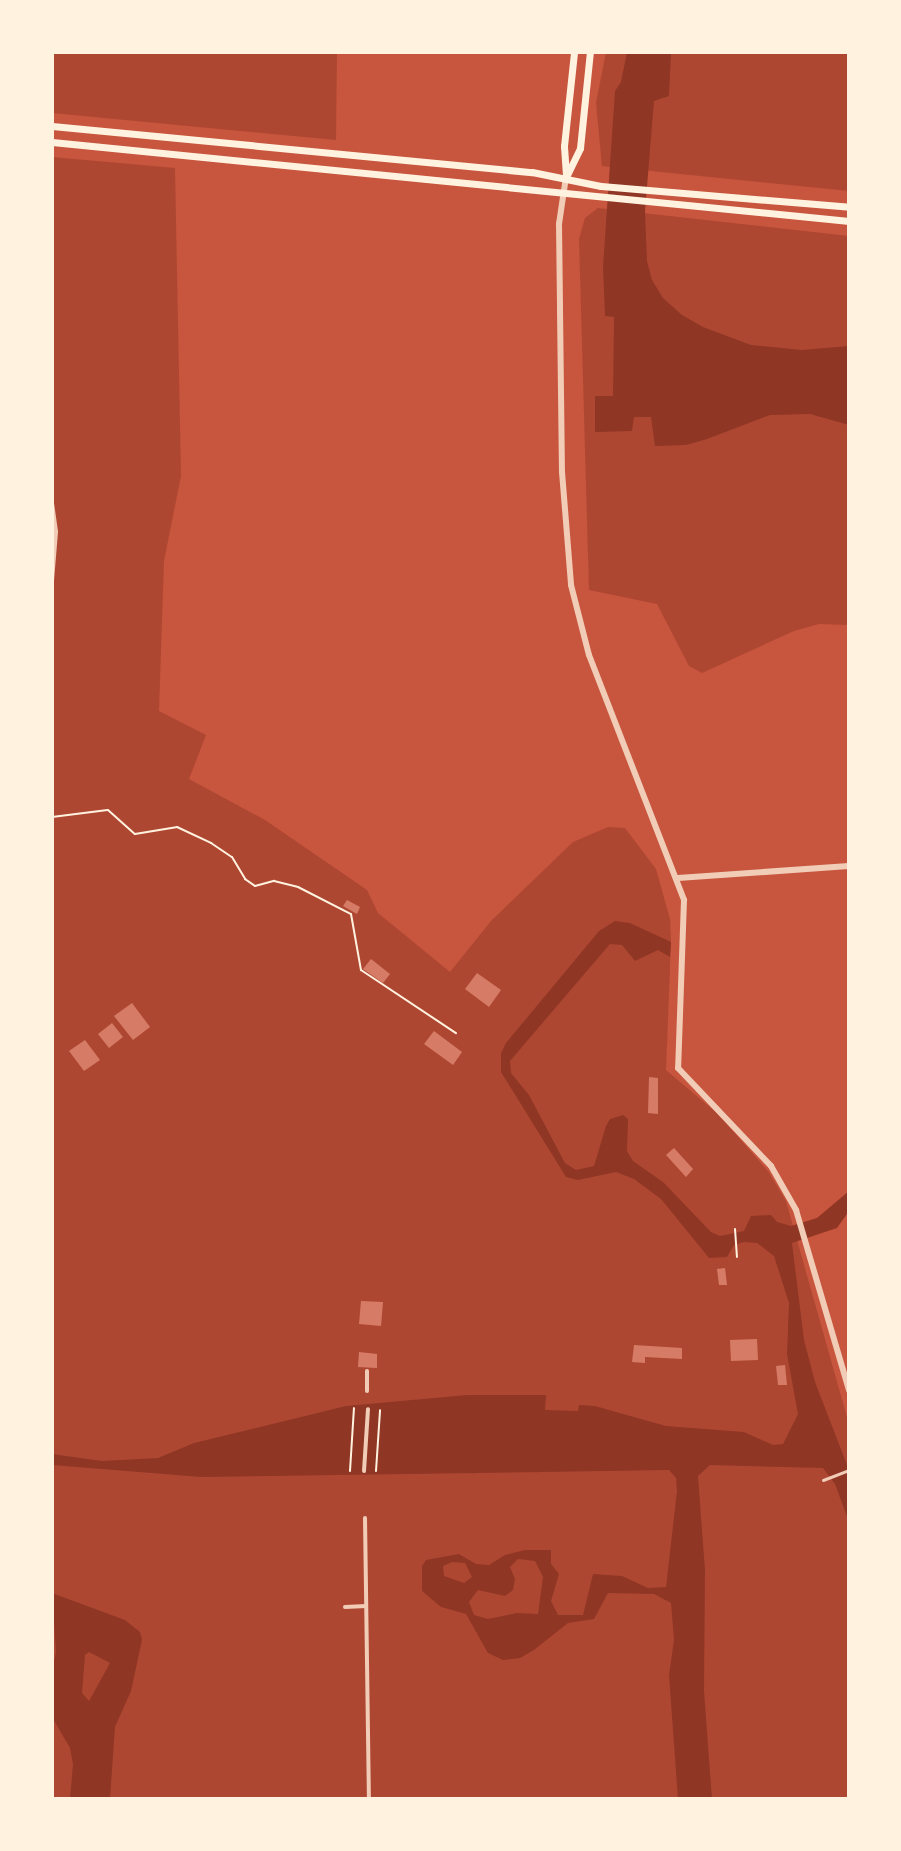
<!DOCTYPE html>
<html>
<head>
<meta charset="utf-8">
<style>
	body { margin:0 }
	#map { position:relative; width:901px; height:1851px; overflow:hidden; background:#c8553d; font-family:"Titillium Web",sans-serif }
	div>[style] { position:absolute }
	[style*='--x'] { left:calc(var(--x)*1px); top:calc(var(--y)*1px); width:calc(var(--w)*1px); rotate:calc(var(--a)*1deg) }
	.green>* { inset:0; background:#ae4732 }
	.water>* { inset:0; background:#8f3625 }
	.building>* { inset:0; background:#d67c66 }
	.path>* { height:2px; margin:-1px; padding:0 1px; transform-origin:1px; border-radius:1px; background:#fff3e0 }
	.service>* { height:3px; margin:-1.5px; padding:0 1.5px; transform-origin:1.5px; border-radius:1.5px; background:#f1ccb7 }
	.pedestrian>* { height:4px; margin:-2px; padding:0 2px; transform-origin:2px; border-radius:2px; background:#f1ccb7 }
	.tertiary>* { height:6px; margin:-3px; padding:0 3px; transform-origin:3px; border-radius:3px; background:#f1ccb7 }
	.secondary>* { height:7px; margin:-3.5px; padding:0 3.5px; transform-origin:3.5px; border-radius:3.5px; background:#fff3e0 }
	span { translate:-50% -50%; white-space:nowrap; text-align:center; line-height:1.15; -webkit-text-stroke:8px #fff3e0; paint-order:stroke }
	.frame { position:absolute; inset:0; border:54px solid #fff3e0; pointer-events:none }
</style>
</head>
<body>
<div id="map">
	<div class="green">
		<div style="clip-path:polygon(52px 52px,337px 52px,336px 140px,52px 113px)"></div>
		<div style="clip-path:polygon(606px 52px,849px 52px,849px 191px,602px 166px,596px 103px)"></div>
		<div style="clip-path:polygon(52px 157px,175px 168px,181px 476px,164px 561px,159px 711px,206px 735px,189px 779px,265px 820px,367px 890px,378px 913px,450px 972px,491px 921px,573px 842px,608px 827px,625px 828px,656px 869px,670px 919px,671px 942px,666px 1070px,718px 1114px,768px 1171px,786px 1201px,849px 1424px,849px 1799px,52px 1799px)"></div>
		<div style="clip-path:polygon(598px 208px,849px 236px,849px 625px,819px 624px,794px 631px,702px 673px,689px 666px,657px 604px,589px 590px,579px 239px,585px 218px)"></div>
	</div>
	<div class="water">
		<div style="clip-path:polygon(627px 52px,675px 52px,671px 53px,669px 96px,654px 101px,645px 211px,647px 261px,652px 280px,663px 298px,682px 315px,703px 327px,751px 345px,802px 350px,849px 346px,849px 425px,810px 414px,770px 415px,707px 439px,686px 445px,655px 446px,651px 417px,634px 417px,632px 431px,595px 432px,595px 396px,613px 396px,614px 317px,605px 316px,603px 267px,615px 91px,621px 82px)"></div>
		<div style="clip-path:polygon(evenodd,615px 921px,630px 923px,671px 942px,670px 957px,658px 950px,635px 961px,622px 945px,610px 944px,510px 1061px,511px 1073px,529px 1095px,565px 1163px,576px 1170px,594px 1166px,606px 1126px,610px 1119px,623px 1115px,628px 1119px,627px 1151px,633px 1161px,663px 1182px,711px 1232px,720px 1236px,744px 1231px,751px 1216px,771px 1215px,777px 1222px,791px 1226px,817px 1218px,849px 1191px,849px 1211px,837px 1228px,792px 1243px,804px 1340px,815px 1382px,849px 1470px,849px 1522px,835px 1484px,823px 1468px,710px 1465px,698px 1476px,705px 1570px,704px 1691px,712px 1799px,678px 1799px,669px 1675px,674px 1640px,671px 1603px,654px 1594px,608px 1593px,594px 1619px,568px 1623px,534px 1650px,520px 1658px,503px 1660px,488px 1653px,466px 1614px,441px 1607px,422px 1591px,422px 1566px,426px 1560px,459px 1554px,476px 1564px,489px 1565px,505px 1555px,525px 1550px,551px 1550px,551px 1564px,559px 1574px,551px 1601px,558px 1615px,583px 1615px,593px 1574px,622px 1576px,648px 1588px,666px 1587px,677px 1491px,676px 1478px,669px 1470px,201px 1477px,52px 1465px,52px 1454px,102px 1461px,158px 1458px,194px 1443px,346px 1406px,467px 1395px,546px 1395px,545px 1410px,578px 1411px,579px 1405px,595px 1406px,666px 1426px,744px 1432px,773px 1445px,783px 1444px,798px 1414px,787px 1354px,789px 1303px,774px 1256px,757px 1243px,744px 1242px,734px 1245px,727px 1257px,709px 1258px,661px 1199px,634px 1179px,616px 1172px,578px 1180px,566px 1177px,501px 1072px,501px 1053px,506px 1043px,599px 931px,615px 921px,518px 1559px,535px 1561px,543px 1577px,538px 1614px,517px 1613px,488px 1619px,474px 1615px,469px 1602px,478px 1590px,505px 1596px,513px 1590px,515px 1579px,510px 1567px,518px 1559px,615px 921px,452px 1562px,465px 1563px,472px 1577px,464px 1583px,444px 1576px,443px 1566px,452px 1562px)"></div>
		<div style="clip-path:polygon(evenodd,52px 1593px,125px 1620px,140px 1632px,142px 1640px,131px 1691px,115px 1727px,110px 1799px,70px 1799px,73px 1764px,70px 1748px,52px 1717px,52px 1671px,56px 1652px,52px 1593px,89px 1652px,110px 1663px,89px 1701px,82px 1693px,85px 1655px,89px 1652px)"></div>
	</div>
	<div class="building">
		<div style="clip-path:polygon(347px 900px,360px 907px,357px 914px,343px 906px)"></div>
		<div style="clip-path:polygon(371px 959px,390px 974px,383px 983px,363px 969px)"></div>
		<div style="clip-path:polygon(477px 973px,501px 990px,489px 1007px,465px 989px)"></div>
		<div style="clip-path:polygon(132px 1003px,150px 1027px,133px 1040px,114px 1016px)"></div>
		<div style="clip-path:polygon(112px 1023px,123px 1037px,109px 1048px,98px 1034px)"></div>
		<div style="clip-path:polygon(434px 1031px,462px 1052px,453px 1065px,424px 1044px)"></div>
		<div style="clip-path:polygon(85px 1040px,100px 1060px,84px 1071px,69px 1051px)"></div>
		<div style="clip-path:polygon(649px 1077px,658px 1078px,658px 1114px,648px 1113px)"></div>
		<div style="clip-path:polygon(674px 1148px,693px 1169px,686px 1177px,666px 1155px)"></div>
		<div style="clip-path:polygon(725px 1268px,727px 1285px,719px 1285px,717px 1269px)"></div>
		<div style="clip-path:polygon(361px 1301px,383px 1302px,381px 1326px,359px 1324px)"></div>
		<div style="clip-path:polygon(757px 1339px,758px 1360px,731px 1361px,730px 1340px)"></div>
		<div style="clip-path:polygon(634px 1345px,682px 1348px,682px 1359px,645px 1357px,645px 1363px,632px 1362px)"></div>
		<div style="clip-path:polygon(359px 1352px,377px 1354px,377px 1368px,358px 1367px)"></div>
		<div style="clip-path:polygon(785px 1365px,787px 1385px,778px 1385px,776px 1366px)"></div>
	</div>
	<div class="path">
		<div style="--x:52;--y:817;--w:56;--a:-7.1"></div>
		<div style="--x:108;--y:810;--w:36;--a:42"></div>
		<div style="--x:135;--y:834;--w:43;--a:-9.5"></div>
		<div style="--x:177;--y:827;--w:38;--a:25"></div>
		<div style="--x:211;--y:843;--w:25;--a:34"></div>
		<div style="--x:232;--y:857;--w:26;--a:59"></div>
		<div style="--x:245;--y:879;--w:12;--a:35"></div>
		<div style="--x:255;--y:886;--w:20;--a:-15"></div>
		<div style="--x:274;--y:881;--w:25;--a:14"></div>
		<div style="--x:298;--y:887;--w:59;--a:27"></div>
		<div style="--x:351;--y:914;--w:57;--a:79.9"></div>
		<div style="--x:361;--y:970;--w:114;--a:33.6"></div>
		<div style="--x:735;--y:1229;--w:28;--a:86"></div>
		<div style="--x:350;--y:1471;--w:63;--a:-86.4"></div>
		<div style="--x:376;--y:1471;--w:61;--a:-86.2"></div>
	</div>
	<div class="service">
		<div style="--x:823;--y:1480;--w:28;--a:-21"></div>
	</div>
	<div class="pedestrian">
		<div style="--x:52;--y:503;--w:29;--a:82"></div>
		<div style="--x:56;--y:532;--w:49;--a:94.7"></div>
		<div style="--x:367;--y:1391;--w:20;--a:-90"></div>
		<div style="--x:364;--y:1471;--w:62;--a:-86.3"></div>
		<div style="--x:365;--y:1518;--w:281;--a:89.2"></div>
		<div style="--x:345;--y:1607;--w:21;--a:-3"></div>
	</div>
	<div class="tertiary">
		<div style="--x:566;--y:177;--w:48;--a:98.5"></div>
		<div style="--x:559;--y:224;--w:86;--a:89.3"></div>
		<div style="--x:560;--y:310;--w:162;--a:89.3"></div>
		<div style="--x:562;--y:472;--w:113;--a:85.4"></div>
		<div style="--x:571;--y:585;--w:72;--a:75.6"></div>
		<div style="--x:589;--y:655;--w:263;--a:68.8"></div>
		<div style="--x:684;--y:900;--w:168;--a:92"></div>
		<div style="--x:678;--y:1068;--w:135;--a:46.5"></div>
		<div style="--x:771;--y:1166;--w:51;--a:60.4"></div>
		<div style="--x:796;--y:1210;--w:188;--a:73.6"></div>
		<div style="--x:678;--y:878;--w:171;--a:-4"></div>
	</div>
	<div class="secondary">
		<div style="--x:52;--y:126;--w:482;--a:5.5"></div>
		<div style="--x:532;--y:172;--w:70;--a:11.5"></div>
		<div style="--x:601;--y:186;--w:249;--a:4.8"></div>
		<div style="--x:52;--y:142;--w:801;--a:5.66"></div>
		<div style="--x:566;--y:175;--w:29;--a:-94"></div>
		<div style="--x:564;--y:146;--w:95;--a:-83.9"></div>
		<div style="--x:566;--y:177;--w:32;--a:-64"></div>
		<div style="--x:580;--y:148;--w:97;--a:-84.1"></div>
	</div>
	<div class="frame"></div>
</div>
</body>
</html>
